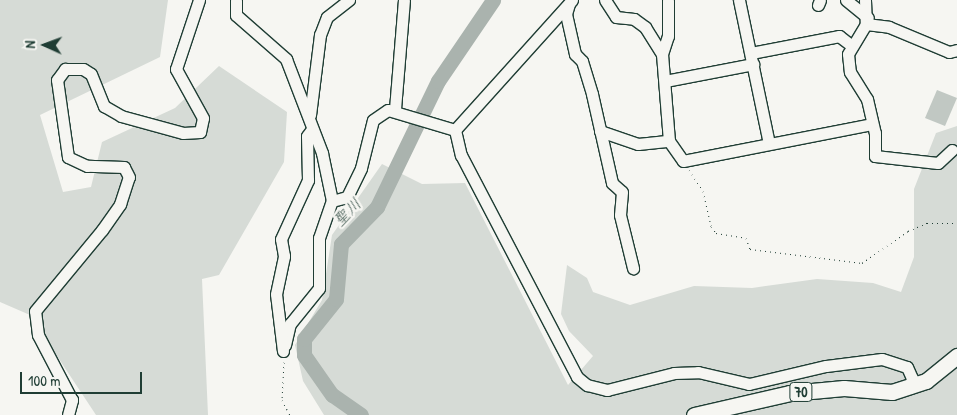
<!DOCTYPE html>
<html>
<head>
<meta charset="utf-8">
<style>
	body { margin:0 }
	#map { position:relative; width:957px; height:415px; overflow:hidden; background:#f6f6f2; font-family:"Patrick Hand","Klee One",sans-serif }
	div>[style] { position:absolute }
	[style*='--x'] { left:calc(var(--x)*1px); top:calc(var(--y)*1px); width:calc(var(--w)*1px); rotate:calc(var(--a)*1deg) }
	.green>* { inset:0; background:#d6dbd6 }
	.river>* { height:15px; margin:-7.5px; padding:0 7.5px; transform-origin:7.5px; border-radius:7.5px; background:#aab3ae }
	.building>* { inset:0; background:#c1c8c3 }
	.path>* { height:1px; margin-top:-0.5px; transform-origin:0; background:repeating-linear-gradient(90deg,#1f3d34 0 1px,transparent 0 5px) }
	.roads { filter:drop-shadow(1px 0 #1f3d34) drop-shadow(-1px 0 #1f3d34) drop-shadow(0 1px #1f3d34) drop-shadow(0 -1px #1f3d34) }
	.minor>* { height:11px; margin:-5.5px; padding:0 5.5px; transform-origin:5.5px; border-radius:5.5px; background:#f6f6f2 }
	.major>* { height:15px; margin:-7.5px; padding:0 7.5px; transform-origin:7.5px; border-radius:7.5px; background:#f6f6f2 }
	span { translate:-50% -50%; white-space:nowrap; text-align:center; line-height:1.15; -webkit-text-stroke:5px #f6f6f2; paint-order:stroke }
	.shield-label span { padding:1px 4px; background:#f6f6f2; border:1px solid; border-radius:4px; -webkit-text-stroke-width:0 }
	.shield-label { font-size:14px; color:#1f3d34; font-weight:700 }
	.water-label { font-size:16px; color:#425a52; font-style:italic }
	.north { position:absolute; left:20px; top:20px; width:50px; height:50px; -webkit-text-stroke:4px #f6f6f2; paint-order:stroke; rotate:272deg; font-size:14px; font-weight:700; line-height:20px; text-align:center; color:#1f3d34 }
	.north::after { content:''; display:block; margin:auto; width:18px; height:22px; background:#1f3d34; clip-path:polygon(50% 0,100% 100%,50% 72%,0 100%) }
	.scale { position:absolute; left:20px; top:372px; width:122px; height:22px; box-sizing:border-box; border:2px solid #1f3d34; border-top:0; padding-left:6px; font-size:15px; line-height:18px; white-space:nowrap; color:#1f3d34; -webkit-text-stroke:4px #f6f6f2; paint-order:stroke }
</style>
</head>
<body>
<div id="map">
	<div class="green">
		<div style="clip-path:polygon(0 0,168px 0,160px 57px,40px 115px,63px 192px,91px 187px,102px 142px,175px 108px,219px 66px,287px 112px,284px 162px,219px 275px,202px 279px,208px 415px,96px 415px,30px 315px,0 302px)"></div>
		<div style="clip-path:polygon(957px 126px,957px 415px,324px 415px,303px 381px,295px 345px,322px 300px,332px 235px,382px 164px,422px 184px,465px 183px,568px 385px,593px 356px,569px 331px,561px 314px,567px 265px,587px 278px,593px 292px,630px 305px,694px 286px,752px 288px,817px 279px,873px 283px,901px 292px,914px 257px,914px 189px,936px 133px)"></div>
	</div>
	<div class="river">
		<div style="--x:361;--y:415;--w:35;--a:-145"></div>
		<div style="--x:332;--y:395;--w:49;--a:-125"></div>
		<div style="--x:304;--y:355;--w:16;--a:-90"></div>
		<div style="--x:304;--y:339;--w:51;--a:-51.3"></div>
		<div style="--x:336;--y:299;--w:55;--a:-84.8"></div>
		<div style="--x:341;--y:244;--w:52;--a:-45.8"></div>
		<div style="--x:377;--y:207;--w:140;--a:-64.2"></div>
		<div style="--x:438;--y:81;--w:98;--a:-55.8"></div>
	</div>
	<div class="building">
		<div style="clip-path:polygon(937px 90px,957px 98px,945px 126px,925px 118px)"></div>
	</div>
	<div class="path">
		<div style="--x:689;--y:170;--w:25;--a:56"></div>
		<div style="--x:703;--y:191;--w:37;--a:77"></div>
		<div style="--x:711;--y:227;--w:8;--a:50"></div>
		<div style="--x:716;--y:233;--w:30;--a:9"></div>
		<div style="--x:746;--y:238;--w:12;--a:70"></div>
		<div style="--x:750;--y:249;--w:113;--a:7.1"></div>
		<div style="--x:862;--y:263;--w:56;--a:-34.8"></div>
		<div style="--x:908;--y:231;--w:21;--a:-23"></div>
		<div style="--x:927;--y:223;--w:30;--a:0"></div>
		<div style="--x:284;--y:362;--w:38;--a:93"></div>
		<div style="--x:282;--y:400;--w:17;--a:62"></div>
	</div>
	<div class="roads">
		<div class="minor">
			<div style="--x:236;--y:0;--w:15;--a:90"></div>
			<div style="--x:236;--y:15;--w:67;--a:41.3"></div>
			<div style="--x:286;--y:59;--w:101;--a:69"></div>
			<div style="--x:322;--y:153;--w:49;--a:78.2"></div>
			<div style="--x:332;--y:201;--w:16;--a:-15"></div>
			<div style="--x:347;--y:197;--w:32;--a:-64"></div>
			<div style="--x:361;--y:168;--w:49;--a:-76"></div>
			<div style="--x:373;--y:120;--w:18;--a:-34"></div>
			<div style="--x:388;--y:110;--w:70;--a:16.6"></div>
			<div style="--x:572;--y:0;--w:175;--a:132"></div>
			<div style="--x:455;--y:130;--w:26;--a:77"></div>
			<div style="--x:461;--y:155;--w:250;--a:62.4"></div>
			<div style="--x:577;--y:377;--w:13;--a:39"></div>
			<div style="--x:587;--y:385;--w:21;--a:14"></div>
			<div style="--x:607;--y:390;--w:69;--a:-14.2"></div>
			<div style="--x:674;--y:373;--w:24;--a:-2"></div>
			<div style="--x:698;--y:372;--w:52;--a:13.2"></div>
			<div style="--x:749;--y:384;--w:79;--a:-13.2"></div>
			<div style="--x:826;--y:366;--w:56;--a:-7.1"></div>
			<div style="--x:882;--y:359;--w:26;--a:18"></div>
			<div style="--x:907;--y:367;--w:12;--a:66"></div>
			<div style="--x:912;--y:378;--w:10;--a:101"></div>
			<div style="--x:605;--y:0;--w:20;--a:57"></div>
			<div style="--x:616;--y:17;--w:18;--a:6"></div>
			<div style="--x:634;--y:19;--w:14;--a:36"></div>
			<div style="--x:645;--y:27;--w:32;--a:58"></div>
			<div style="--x:662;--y:54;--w:87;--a:85.4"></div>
			<div style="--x:669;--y:141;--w:24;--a:55"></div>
			<div style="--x:683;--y:161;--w:192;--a:-11.1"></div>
			<div style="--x:739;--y:0;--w:146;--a:78.2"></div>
			<div style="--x:846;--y:0;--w:28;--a:39"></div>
			<div style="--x:865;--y:0;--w:24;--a:88"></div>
			<div style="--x:866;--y:24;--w:35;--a:121"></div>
			<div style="--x:848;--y:54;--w:18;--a:84"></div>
			<div style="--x:850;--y:72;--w:32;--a:58"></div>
			<div style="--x:867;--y:99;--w:35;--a:77"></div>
			<div style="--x:875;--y:133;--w:23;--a:90"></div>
			<div style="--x:875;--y:156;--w:63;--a:6.3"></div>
			<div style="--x:938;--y:163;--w:19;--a:-43"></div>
			<div style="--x:569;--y:4;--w:10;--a:107"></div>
			<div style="--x:566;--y:14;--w:41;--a:77.3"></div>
			<div style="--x:575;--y:54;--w:10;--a:45"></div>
			<div style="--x:582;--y:61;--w:34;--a:73"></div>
			<div style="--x:592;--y:94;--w:91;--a:77.3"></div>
			<div style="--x:612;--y:183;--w:13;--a:42"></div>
			<div style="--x:622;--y:192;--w:23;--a:95"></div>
			<div style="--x:620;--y:215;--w:55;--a:76.2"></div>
			<div style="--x:818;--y:5;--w:5;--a:-68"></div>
			<div style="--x:866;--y:24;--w:23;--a:7"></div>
			<div style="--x:889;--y:27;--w:65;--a:22.6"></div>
			<div style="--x:949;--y:52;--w:8;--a:-14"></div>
			<div style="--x:751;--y:53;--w:90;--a:-10.9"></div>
			<div style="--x:839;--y:36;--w:15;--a:37"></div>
			<div style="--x:662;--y:54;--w:19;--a:-72"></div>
			<div style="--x:668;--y:36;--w:36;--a:-90"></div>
			<div style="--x:665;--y:81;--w:90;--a:-10.9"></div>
			<div style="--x:395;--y:109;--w:109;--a:-85.3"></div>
			<div style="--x:310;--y:115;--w:81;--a:-82.9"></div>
			<div style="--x:320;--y:35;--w:19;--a:-69"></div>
			<div style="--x:327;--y:17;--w:28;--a:-38"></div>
			<div style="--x:600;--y:131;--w:40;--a:18.9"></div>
			<div style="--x:638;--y:144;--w:31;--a:-6"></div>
			<div style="--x:285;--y:345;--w:22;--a:-77"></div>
			<div style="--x:290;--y:324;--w:46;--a:-51.1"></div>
			<div style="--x:319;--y:288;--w:50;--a:-90"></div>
			<div style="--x:319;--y:238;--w:39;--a:-71"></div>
			<div style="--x:283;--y:351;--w:57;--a:-97"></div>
			<div style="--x:276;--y:294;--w:39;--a:-78"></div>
			<div style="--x:284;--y:256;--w:17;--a:-100"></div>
			<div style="--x:281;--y:239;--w:65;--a:-65.4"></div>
			<div style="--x:308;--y:180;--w:44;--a:-91.3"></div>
			<div style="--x:307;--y:136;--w:9;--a:-54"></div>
			<div style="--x:68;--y:415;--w:16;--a:-75"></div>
			<div style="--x:72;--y:400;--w:73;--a:-117.6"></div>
			<div style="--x:38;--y:335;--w:24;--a:-97"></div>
			<div style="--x:35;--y:311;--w:105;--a:-50.4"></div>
			<div style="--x:102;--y:230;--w:32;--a:-55"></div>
			<div style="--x:120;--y:204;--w:28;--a:-72"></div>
			<div style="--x:129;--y:177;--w:11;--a:-117"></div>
			<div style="--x:124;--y:167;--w:37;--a:-178"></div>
			<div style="--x:87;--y:166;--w:21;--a:-155"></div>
			<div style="--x:68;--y:157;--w:78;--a:-98.1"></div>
			<div style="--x:57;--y:80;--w:14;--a:-54"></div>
			<div style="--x:65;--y:69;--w:18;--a:0"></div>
			<div style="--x:83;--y:69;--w:9;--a:32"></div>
			<div style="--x:91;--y:74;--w:35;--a:68"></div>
			<div style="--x:104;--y:106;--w:20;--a:30"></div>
			<div style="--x:121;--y:116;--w:64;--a:15.3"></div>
			<div style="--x:183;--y:133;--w:17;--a:-3"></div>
			<div style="--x:200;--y:132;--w:14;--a:-78"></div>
			<div style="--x:203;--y:118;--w:56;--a:-118.9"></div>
			<div style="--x:176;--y:69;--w:73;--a:-71.6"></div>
		</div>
		<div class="major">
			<div style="--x:694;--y:415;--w:98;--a:-12.9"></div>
			<div style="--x:790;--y:393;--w:54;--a:-5.3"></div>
			<div style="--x:844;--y:388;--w:48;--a:4.8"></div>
			<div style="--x:892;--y:392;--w:36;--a:-18"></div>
			<div style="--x:926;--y:381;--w:40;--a:-39"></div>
		</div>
	</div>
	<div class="shield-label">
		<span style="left:801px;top:392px">70</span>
	</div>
	<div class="water-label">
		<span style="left:347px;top:212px;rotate:-46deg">聖川</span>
	</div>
	<div class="north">N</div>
	<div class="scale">100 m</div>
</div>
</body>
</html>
